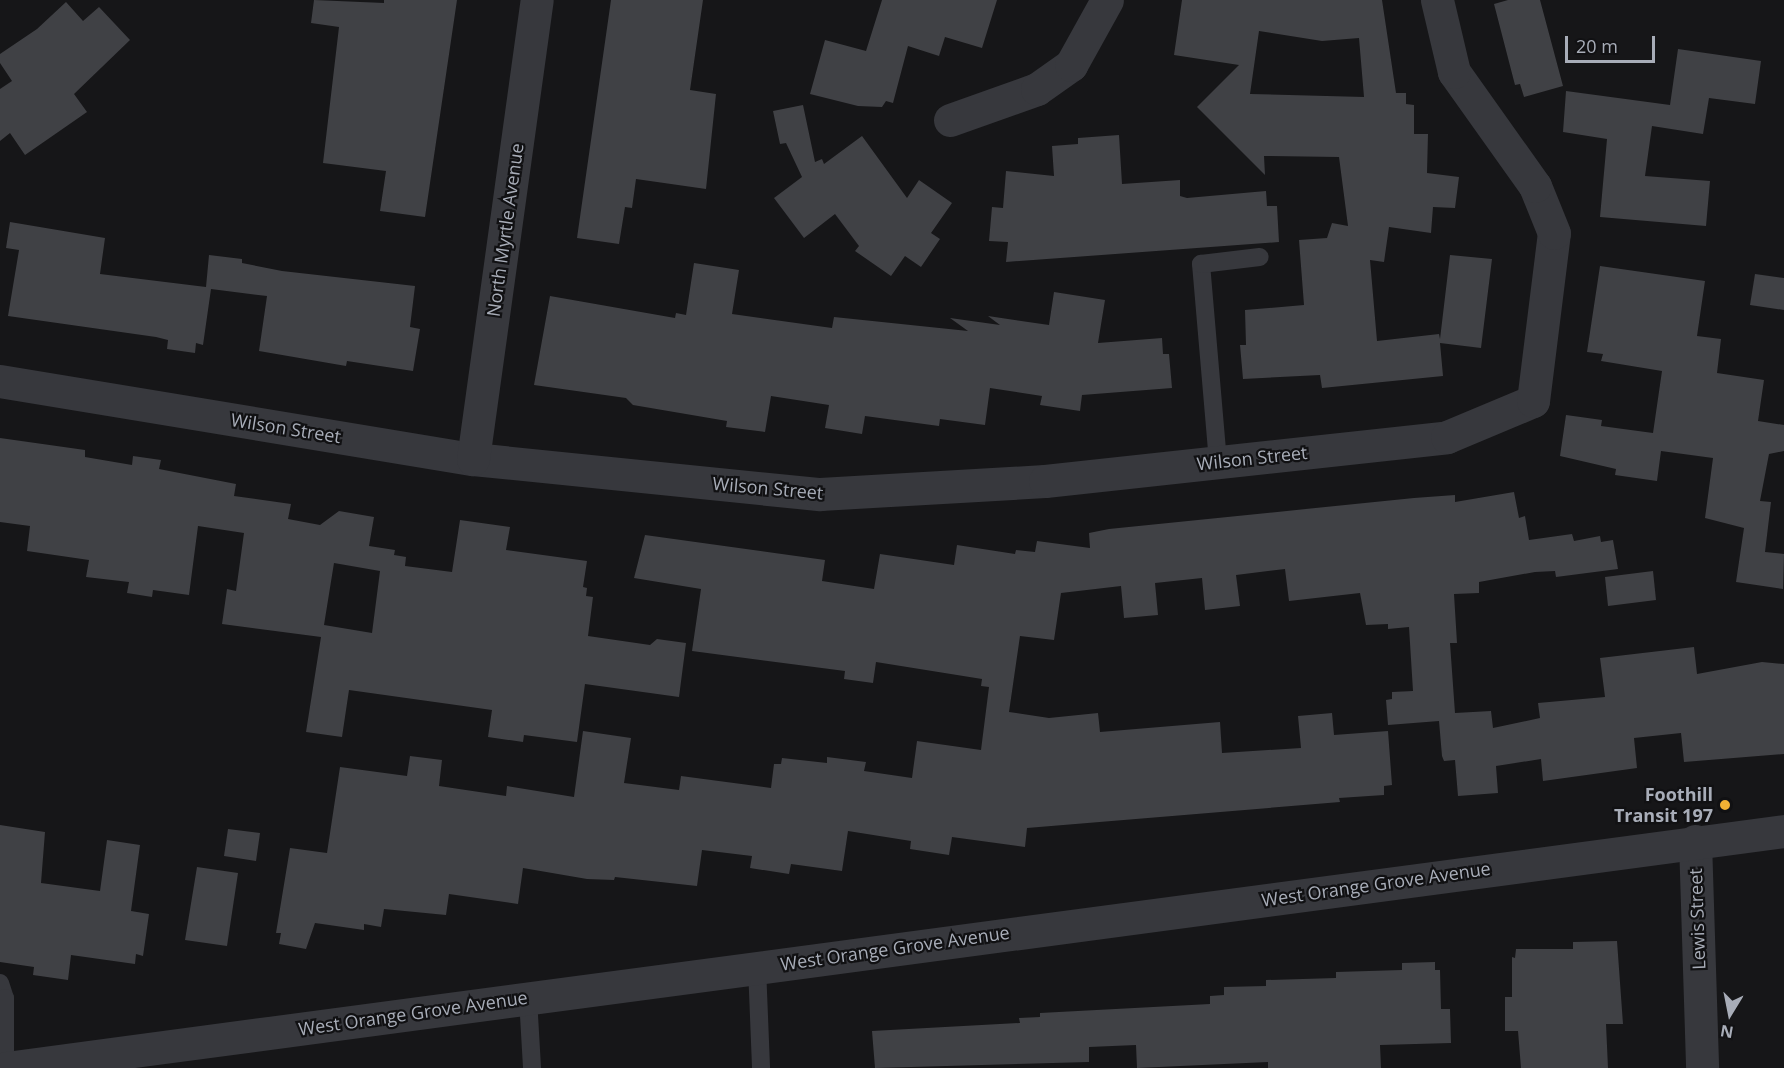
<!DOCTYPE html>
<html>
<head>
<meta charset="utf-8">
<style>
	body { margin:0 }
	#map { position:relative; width:1784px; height:1068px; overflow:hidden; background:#161618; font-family:"Open Sans",sans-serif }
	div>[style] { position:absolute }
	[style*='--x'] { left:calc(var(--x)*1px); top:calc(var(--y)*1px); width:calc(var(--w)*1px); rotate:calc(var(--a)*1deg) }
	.building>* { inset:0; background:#404145 }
	.service>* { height:18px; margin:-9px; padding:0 9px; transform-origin:9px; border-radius:9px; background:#37383d }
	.minor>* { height:33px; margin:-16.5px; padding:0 16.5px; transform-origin:16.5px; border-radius:16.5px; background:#37383d }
	.tertiary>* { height:33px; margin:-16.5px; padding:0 16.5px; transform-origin:16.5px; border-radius:16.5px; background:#37383d }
	.dots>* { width:16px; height:16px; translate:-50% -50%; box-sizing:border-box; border:3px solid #111113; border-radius:50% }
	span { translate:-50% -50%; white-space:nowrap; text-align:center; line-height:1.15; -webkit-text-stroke:4.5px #111113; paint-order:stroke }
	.street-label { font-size:18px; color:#a8adb8 }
	.poi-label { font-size:18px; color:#a8adb8; font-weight:700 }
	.right { translate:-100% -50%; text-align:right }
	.north { position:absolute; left:1700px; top:984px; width:60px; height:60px; -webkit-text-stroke:4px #111113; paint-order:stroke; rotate:190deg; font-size:16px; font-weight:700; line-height:24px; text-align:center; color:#a8adb8 }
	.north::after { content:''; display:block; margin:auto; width:21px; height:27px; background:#a8adb8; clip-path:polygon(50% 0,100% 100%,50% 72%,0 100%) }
	.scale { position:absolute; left:1565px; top:36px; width:90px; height:27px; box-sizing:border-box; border:3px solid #a8adb8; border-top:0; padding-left:8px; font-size:18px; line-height:21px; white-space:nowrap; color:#a8adb8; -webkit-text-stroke:4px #111113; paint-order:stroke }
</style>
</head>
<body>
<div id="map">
	<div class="building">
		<div style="clip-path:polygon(314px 0,384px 3px,384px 0,457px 0,425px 217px,380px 211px,386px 171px,323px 163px,339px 27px,311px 23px)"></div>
		<div style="clip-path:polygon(611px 0,703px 0,690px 90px,716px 94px,706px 189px,636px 179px,632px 208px,625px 207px,619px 244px,577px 238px)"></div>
		<div style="clip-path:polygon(882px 0,997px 0,982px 48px,945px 37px,939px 56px,908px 46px,893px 103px,886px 101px,882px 107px,858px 106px,810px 94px,825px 40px,866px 51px)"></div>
		<div style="clip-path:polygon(evenodd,1182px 0,1382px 0,1396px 93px,1406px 93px,1406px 104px,1414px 105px,1414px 134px,1428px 134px,1427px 173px,1459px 177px,1455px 208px,1433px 207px,1431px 233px,1389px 227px,1384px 262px,1370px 260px,1377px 341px,1439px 334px,1440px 339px,1450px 255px,1492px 259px,1481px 348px,1440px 343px,1443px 376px,1322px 388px,1320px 375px,1243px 379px,1240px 345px,1246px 345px,1245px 310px,1304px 305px,1299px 240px,1327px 238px,1332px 223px,1348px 226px,1339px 157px,1264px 156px,1265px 175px,1197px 107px,1239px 65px,1174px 55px,1182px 0,1259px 31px,1322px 41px,1359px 38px,1364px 97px,1250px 94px,1259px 31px)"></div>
		<div style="clip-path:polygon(1508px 0,1540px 0,1563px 86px,1524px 97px,1520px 84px,1515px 85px,1494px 4px)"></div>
		<div style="clip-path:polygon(66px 2px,83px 21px,99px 7px,130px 40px,74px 94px,87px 112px,25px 155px,10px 133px,0 141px,0 89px,12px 81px,0 63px,0 54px,37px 29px)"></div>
		<div style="clip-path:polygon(1678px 49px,1761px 61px,1755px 104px,1709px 98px,1703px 134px,1652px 126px,1645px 176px,1710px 181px,1706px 226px,1600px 217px,1607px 139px,1563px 132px,1566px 91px,1670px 105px)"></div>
		<div style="clip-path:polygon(803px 105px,815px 162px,822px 159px,824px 164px,862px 136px,907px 198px,919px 180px,952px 203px,931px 233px,940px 239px,921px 267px,905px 256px,891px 276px,855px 251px,859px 246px,835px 214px,804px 238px,774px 198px,802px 177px,786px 143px,780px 144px,773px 111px)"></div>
		<div style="clip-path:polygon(1119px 135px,1122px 184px,1180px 180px,1180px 196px,1187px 198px,1266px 191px,1267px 206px,1277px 206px,1279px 242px,1006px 262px,1008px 242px,989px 241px,992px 207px,1003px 208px,1006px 171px,1054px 176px,1052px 146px,1078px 144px,1078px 138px)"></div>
		<div style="clip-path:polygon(10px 222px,105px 238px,100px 274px,206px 287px,209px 255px,242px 259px,242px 263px,282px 271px,415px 286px,410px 327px,420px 329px,413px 371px,347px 361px,346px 366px,259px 351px,267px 296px,211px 289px,203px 345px,196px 343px,195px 353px,167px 349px,168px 340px,156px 337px,8px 316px,19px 250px,6px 248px)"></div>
		<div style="clip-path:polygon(694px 263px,739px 270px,732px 314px,832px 328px,834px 317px,968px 331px,950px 318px,1000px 325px,988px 316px,1049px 325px,1054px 292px,1105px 300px,1098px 343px,1162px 338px,1163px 354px,1169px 354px,1172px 388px,1082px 395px,1080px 411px,1040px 405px,1042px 396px,990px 388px,985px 425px,940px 419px,939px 426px,865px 416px,862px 434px,825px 428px,829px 405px,771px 396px,765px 432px,726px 427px,727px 421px,633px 405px,626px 398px,534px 385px,550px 296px,675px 318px,676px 313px,686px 315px)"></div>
		<div style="clip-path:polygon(1600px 266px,1705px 281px,1697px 336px,1721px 339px,1717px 373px,1764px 380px,1758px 421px,1784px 425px,1784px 451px,1769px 454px,1760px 501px,1771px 502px,1765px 552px,1784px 554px,1783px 589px,1736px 582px,1744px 528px,1705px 518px,1713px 458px,1661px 451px,1657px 481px,1615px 475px,1616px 469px,1560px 456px,1566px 415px,1602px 420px,1601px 426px,1653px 433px,1662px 371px,1601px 361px,1603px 354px,1587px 352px)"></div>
		<div style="clip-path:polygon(1755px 274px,1784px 278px,1784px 310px,1750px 305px)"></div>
		<div style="clip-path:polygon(evenodd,0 438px,85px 450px,85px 457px,132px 465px,133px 456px,161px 460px,159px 469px,236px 484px,234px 496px,291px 504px,288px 519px,320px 525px,339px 511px,374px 517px,369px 546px,395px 550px,394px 555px,406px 557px,405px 566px,452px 572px,460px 520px,510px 527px,506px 550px,587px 561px,583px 587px,587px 588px,586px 596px,593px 597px,588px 636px,650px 645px,657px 639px,686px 643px,679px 697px,585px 684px,577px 742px,524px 735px,523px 742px,488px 737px,492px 710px,349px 690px,342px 737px,306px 732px,321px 637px,222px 624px,227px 589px,236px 591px,244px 533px,198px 526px,189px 595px,153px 590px,152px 597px,127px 593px,129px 582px,86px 577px,89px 560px,27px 551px,30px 526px,0 522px,0 438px,334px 563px,380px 571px,372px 633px,324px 625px,334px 563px)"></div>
		<div style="clip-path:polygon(1514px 492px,1519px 518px,1525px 516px,1529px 540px,1572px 534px,1574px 541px,1600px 536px,1601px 542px,1613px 540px,1618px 569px,1556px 577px,1555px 571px,1535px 572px,1479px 582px,1479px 593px,1454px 594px,1457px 643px,1450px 643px,1455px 713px,1491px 711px,1493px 728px,1540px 718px,1538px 703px,1605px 697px,1600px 658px,1694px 647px,1697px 674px,1762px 662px,1784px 664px,1784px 754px,1684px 762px,1681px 733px,1634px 738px,1637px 768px,1543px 781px,1541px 759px,1496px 766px,1498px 793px,1458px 796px,1455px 760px,1444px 761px,1442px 756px,1439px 721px,1388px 725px,1386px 700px,1392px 699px,1392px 692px,1413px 691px,1409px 627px,1388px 629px,1388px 624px,1366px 625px,1360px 593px,1289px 601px,1285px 569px,1236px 575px,1240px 606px,1205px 610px,1202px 578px,1155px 583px,1158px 615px,1124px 618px,1121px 586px,1061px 593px,1054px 640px,1020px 636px,1009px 712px,1049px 718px,1098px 713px,1100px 732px,1220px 722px,1222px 753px,1301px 748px,1298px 716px,1332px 713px,1334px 735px,1388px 731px,1392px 785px,1384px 786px,1384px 795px,1339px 798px,1340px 802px,1027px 828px,1025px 847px,952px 837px,949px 855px,910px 849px,911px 841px,848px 831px,842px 871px,791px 864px,789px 874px,750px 868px,752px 856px,702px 850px,697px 886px,615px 877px,614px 880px,587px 879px,523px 868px,518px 904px,449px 894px,446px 915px,384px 909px,381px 927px,364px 924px,364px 930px,315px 923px,306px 949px,279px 944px,281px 933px,276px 933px,290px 848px,327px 853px,340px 767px,407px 776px,410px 756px,442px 760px,439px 786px,506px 796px,507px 786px,574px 797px,583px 731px,631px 738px,624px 783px,679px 790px,681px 776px,771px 788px,774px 764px,781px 764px,782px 758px,827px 763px,827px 757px,866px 762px,864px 771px,912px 778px,917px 741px,981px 750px,989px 687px,981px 686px,982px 679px,876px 662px,873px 683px,844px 679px,845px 671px,692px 651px,701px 589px,634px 578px,645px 535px,825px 560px,822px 581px,874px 589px,880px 554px,954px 565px,957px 545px,1015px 554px,1016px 550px,1035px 552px,1037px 541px,1090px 548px,1089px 533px,1109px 529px,1414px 498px,1455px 495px,1455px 502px)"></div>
		<div style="clip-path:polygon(1653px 571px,1656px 600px,1608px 606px,1605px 577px)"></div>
		<div style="clip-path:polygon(0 825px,45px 832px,41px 883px,100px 891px,107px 840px,140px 845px,131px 911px,149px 914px,143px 956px,136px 954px,135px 964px,71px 955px,68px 980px,33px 975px,34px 967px,0 962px)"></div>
		<div style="clip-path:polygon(228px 829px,260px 833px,256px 861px,224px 856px)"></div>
		<div style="clip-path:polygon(197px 867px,238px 873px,227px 946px,185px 940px)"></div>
		<div style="clip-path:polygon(1617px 941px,1623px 1024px,1606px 1024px,1608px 1068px,1521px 1068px,1518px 1031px,1505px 1031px,1505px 997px,1512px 997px,1512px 957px,1515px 958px,1516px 949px,1573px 949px,1573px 942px)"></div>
		<div style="clip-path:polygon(1435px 962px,1435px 970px,1440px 970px,1441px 1009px,1450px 1009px,1451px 1043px,1380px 1045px,1381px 1068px,1268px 1068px,1268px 1062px,1137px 1068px,1136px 1045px,1089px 1047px,1089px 1062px,875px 1068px,872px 1031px,1020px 1023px,1019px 1018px,1040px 1017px,1040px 1013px,1210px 1004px,1210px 996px,1224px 995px,1224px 987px,1266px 986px,1266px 980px,1336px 978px,1336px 972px,1402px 970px,1402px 963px)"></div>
	</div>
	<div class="service">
		<div style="--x:1218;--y:462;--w:199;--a:-94.9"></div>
		<div style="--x:1201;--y:264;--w:59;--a:-6.8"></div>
		<div style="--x:757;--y:967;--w:101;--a:87.7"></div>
		<div style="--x:0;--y:983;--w:16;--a:72"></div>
		<div style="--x:5;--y:998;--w:70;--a:90"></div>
		<div style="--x:528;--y:998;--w:70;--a:86.7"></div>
	</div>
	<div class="minor">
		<div style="--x:950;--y:120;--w:92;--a:-19.6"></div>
		<div style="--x:1037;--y:89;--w:42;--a:-35.2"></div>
		<div style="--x:1071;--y:65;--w:74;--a:-61"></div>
		<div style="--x:0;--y:381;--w:479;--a:9.4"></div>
		<div style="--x:473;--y:459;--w:349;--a:5.8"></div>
		<div style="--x:820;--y:494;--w:225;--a:-3.3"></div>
		<div style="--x:1045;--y:481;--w:404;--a:-6.2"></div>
		<div style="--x:1447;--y:437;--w:93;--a:-22.7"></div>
		<div style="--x:1533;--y:401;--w:169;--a:-82.9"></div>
		<div style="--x:1554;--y:233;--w:51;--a:-112"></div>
		<div style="--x:1535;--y:186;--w:140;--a:-125.4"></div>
		<div style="--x:1454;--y:72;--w:74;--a:-103.3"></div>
		<div style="--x:473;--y:459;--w:463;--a:-82.1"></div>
		<div style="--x:1695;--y:841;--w:227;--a:88.2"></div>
	</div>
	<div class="tertiary">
		<div style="--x:6;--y:1068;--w:1794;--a:-7.59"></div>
	</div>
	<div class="dots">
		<div style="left:1725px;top:805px;background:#f2b134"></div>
	</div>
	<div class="street-label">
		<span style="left:505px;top:230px;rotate:-82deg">North Myrtle Avenue</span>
		<span style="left:286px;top:428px;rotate:9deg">Wilson Street</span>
		<span style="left:1252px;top:458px;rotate:-6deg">Wilson Street</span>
		<span style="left:768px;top:488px;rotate:5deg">Wilson Street</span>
		<span style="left:1376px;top:884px;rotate:-8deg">West Orange Grove Avenue</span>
		<span style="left:1697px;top:919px;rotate:-92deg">Lewis Street</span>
		<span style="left:895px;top:948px;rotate:-8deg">West Orange Grove Avenue</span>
		<span style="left:413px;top:1013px;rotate:-8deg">West Orange Grove Avenue</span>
	</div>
	<div class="poi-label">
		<span class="right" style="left:1713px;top:805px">Foothill<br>Transit 197</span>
	</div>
	<div class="north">N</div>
	<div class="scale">20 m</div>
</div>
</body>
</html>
